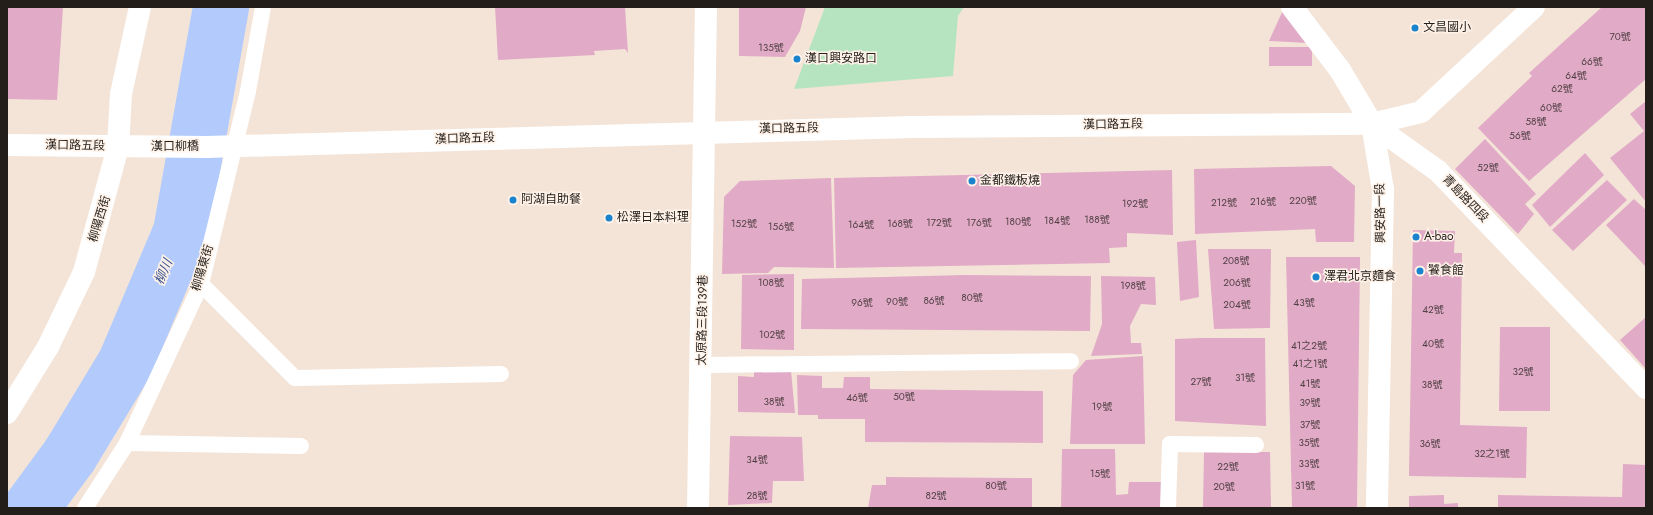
<!DOCTYPE html>
<html>
<head>
<meta charset="utf-8">
<style>
	body { margin:0 }
	#map { position:relative; width:1653px; height:515px; overflow:hidden; background:#f4e4d8; font-family:Jost,"Noto Sans TC",sans-serif }
	div>[style] { position:absolute }
	[style*='--x'] { left:calc(var(--x)*1px); top:calc(var(--y)*1px); width:calc(var(--w)*1px); rotate:calc(var(--a)*1deg) }
	.green>* { inset:0; background:#b7e4c0 }
	.river>* { height:56px; margin:-28px; padding:0 28px; transform-origin:28px; border-radius:28px; background:#b2cbfc }
	.building>* { inset:0; background:#e1aac6 }
	.lane>* { height:16px; margin:-8px; padding:0 8px; transform-origin:8px; border-radius:8px; background:#fff }
	.street>* { height:22px; margin:-11px; padding:0 11px; transform-origin:11px; border-radius:11px; background:#fff }
	.secondary>* { height:22px; margin:-11px; padding:0 11px; transform-origin:11px; border-radius:11px; background:#fff }
	.dots>* { width:11px; height:11px; translate:-50% -50%; box-sizing:border-box; border:2px solid #fff2e8; border-radius:50% }
	span { translate:-50% -50%; white-space:nowrap; text-align:center; line-height:1.15; -webkit-text-stroke:3px #fff2e8; paint-order:stroke }
	.number-label { font-size:10px; color:#524145 }
	.number-label span { -webkit-text-stroke-width:0 }
	.poi-label { font-size:12px; color:#231e1a }
	.left { translate:0 -50%; text-align:left }
	.street-label { font-size:12px; color:#231e1a }
	.water-label { font-size:13px; color:#37528e; font-style:italic }
	.frame { position:absolute; inset:0; border:8px solid #231e1a; pointer-events:none }
</style>
</head>
<body>
<div id="map">
	<div class="green">
		<div style="clip-path:polygon(825px 7px,964px 7px,958px 16px,953px 76px,794px 89px)"></div>
	</div>
	<div class="river">
		<div style="--x:31;--y:508;--w:66;--a:-53.7"></div>
		<div style="--x:70;--y:455;--w:109;--a:-58.9"></div>
		<div style="--x:126;--y:362;--w:141;--a:-67.1"></div>
		<div style="--x:181;--y:232;--w:229;--a:-79.9"></div>
	</div>
	<div class="building">
		<div style="clip-path:polygon(7px 7px,63px 7px,57px 100px,7px 99px)"></div>
		<div style="clip-path:polygon(495px 7px,625px 7px,628px 53px,625px 49px,594px 51px,595px 55px,498px 60px)"></div>
		<div style="clip-path:polygon(739px 7px,806px 7px,800px 31px,785px 57px,739px 56px)"></div>
		<div style="clip-path:polygon(1602px 7px,1646px 7px,1646px 79px,1529px 181px,1478px 128px,1532px 76px,1529px 73px)"></div>
		<div style="clip-path:polygon(1284px 8px,1308px 43px,1269px 41px)"></div>
		<div style="clip-path:polygon(1269px 47px,1312px 47px,1312px 66px,1269px 66px)"></div>
		<div style="clip-path:polygon(1646px 101px,1646px 202px,1610px 158px,1644px 131px,1630px 114px)"></div>
		<div style="clip-path:polygon(1485px 139px,1536px 194px,1525px 204px,1534px 214px,1518px 234px,1455px 169px)"></div>
		<div style="clip-path:polygon(1585px 153px,1604px 175px,1550px 227px,1532px 205px)"></div>
		<div style="clip-path:polygon(1331px 166px,1355px 186px,1354px 242px,1316px 242px,1315px 229px,1195px 234px,1194px 169px)"></div>
		<div style="clip-path:polygon(1172px 170px,1173px 235px,1127px 233px,1127px 247px,1109px 248px,1110px 263px,836px 268px,834px 178px)"></div>
		<div style="clip-path:polygon(831px 178px,834px 268px,774px 267px,768px 273px,722px 274px,724px 197px,740px 181px)"></div>
		<div style="clip-path:polygon(1607px 180px,1627px 200px,1573px 251px,1552px 230px)"></div>
		<div style="clip-path:polygon(1634px 199px,1646px 210px,1646px 267px,1606px 225px)"></div>
		<div style="clip-path:polygon(1413px 230px,1455px 231px,1454px 253px,1462px 253px,1460px 425px,1527px 427px,1526px 478px,1409px 476px)"></div>
		<div style="clip-path:polygon(1196px 240px,1199px 297px,1180px 301px,1177px 242px)"></div>
		<div style="clip-path:polygon(1208px 249px,1271px 249px,1270px 328px,1214px 329px)"></div>
		<div style="clip-path:polygon(1286px 257px,1360px 257px,1357px 508px,1292px 508px)"></div>
		<div style="clip-path:polygon(794px 274px,794px 350px,741px 349px,742px 275px)"></div>
		<div style="clip-path:polygon(965px 275px,1091px 276px,1090px 331px,801px 329px,802px 279px)"></div>
		<div style="clip-path:polygon(1101px 276px,1155px 277px,1156px 305px,1141px 304px,1130px 326px,1131px 343px,1141px 343px,1142px 354px,1091px 356px,1102px 324px)"></div>
		<div style="clip-path:polygon(1646px 317px,1646px 369px,1620px 340px)"></div>
		<div style="clip-path:polygon(1500px 327px,1550px 327px,1550px 411px,1499px 411px)"></div>
		<div style="clip-path:polygon(1200px 338px,1265px 338px,1266px 426px,1175px 421px,1175px 339px)"></div>
		<div style="clip-path:polygon(1143px 356px,1145px 444px,1070px 444px,1073px 375px,1086px 360px)"></div>
		<div style="clip-path:polygon(754px 371px,791px 371px,795px 413px,738px 412px,738px 376px,754px 377px)"></div>
		<div style="clip-path:polygon(797px 375px,822px 376px,822px 388px,843px 388px,844px 377px,870px 377px,870px 389px,1043px 391px,1043px 443px,865px 442px,865px 419px,818px 419px,818px 415px,798px 415px)"></div>
		<div style="clip-path:polygon(730px 436px,802px 437px,804px 481px,773px 481px,772px 503px,728px 505px)"></div>
		<div style="clip-path:polygon(1062px 449px,1115px 449px,1116px 495px,1128px 494px,1129px 482px,1167px 482px,1166px 508px,1061px 508px)"></div>
		<div style="clip-path:polygon(1204px 452px,1270px 452px,1271px 508px,1203px 508px)"></div>
		<div style="clip-path:polygon(1623px 464px,1646px 465px,1646px 508px,1498px 508px,1498px 495px,1622px 497px)"></div>
		<div style="clip-path:polygon(886px 477px,1032px 478px,1032px 508px,868px 508px,872px 485px,886px 485px)"></div>
		<div style="clip-path:polygon(1444px 495px,1444px 504px,1458px 503px,1458px 508px,1409px 508px,1409px 496px)"></div>
	</div>
	<div class="lane">
		<div style="--x:201;--y:284;--w:133;--a:45"></div>
		<div style="--x:295;--y:378;--w:206;--a:-1.1"></div>
		<div style="--x:703;--y:365;--w:368;--a:-0.6"></div>
		<div style="--x:127;--y:443;--w:174;--a:1"></div>
		<div style="--x:85;--y:508;--w:77;--a:-57.1"></div>
		<div style="--x:127;--y:443;--w:175;--a:-65"></div>
		<div style="--x:201;--y:284;--w:199;--a:-76.3"></div>
		<div style="--x:248;--y:91;--w:85;--a:-79.9"></div>
		<div style="--x:1168;--y:508;--w:64;--a:-88.2"></div>
		<div style="--x:1170;--y:444;--w:86;--a:0.7"></div>
	</div>
	<div class="street">
		<div style="--x:1292;--y:7;--w:79;--a:52.7"></div>
		<div style="--x:1340;--y:70;--w:63;--a:59.3"></div>
		<div style="--x:1372;--y:124;--w:81;--a:35.5"></div>
		<div style="--x:1438;--y:171;--w:301;--a:46.2"></div>
		<div style="--x:1372;--y:124;--w:67;--a:80.5"></div>
		<div style="--x:1383;--y:190;--w:318;--a:91.1"></div>
		<div style="--x:1372;--y:124;--w:50;--a:-13.8"></div>
		<div style="--x:1421;--y:112;--w:154;--a:-42.9"></div>
		<div style="--x:7;--y:413;--w:78;--a:-58.2"></div>
		<div style="--x:48;--y:347;--w:83;--a:-64.4"></div>
		<div style="--x:84;--y:272;--w:130;--a:-74.8"></div>
		<div style="--x:118;--y:147;--w:53;--a:-86.8"></div>
		<div style="--x:121;--y:94;--w:89;--a:-77.7"></div>
		<div style="--x:698;--y:508;--w:501;--a:-89.09"></div>
	</div>
	<div class="secondary">
		<div style="--x:7;--y:145;--w:200;--a:0.6"></div>
		<div style="--x:207;--y:147;--w:705;--a:-1.62"></div>
		<div style="--x:912;--y:127;--w:460;--a:-0.4"></div>
	</div>
	<div class="dots">
		<div style="left:1415px;top:28px;background:#1a83cd"></div>
		<div style="left:797px;top:59px;background:#1a83cd"></div>
		<div style="left:972px;top:181px;background:#1a83cd"></div>
		<div style="left:513px;top:200px;background:#1a83cd"></div>
		<div style="left:609px;top:218px;background:#1a83cd"></div>
		<div style="left:1416px;top:237px;background:#1a83cd"></div>
		<div style="left:1420px;top:271px;background:#1a83cd"></div>
		<div style="left:1316px;top:277px;background:#1a83cd"></div>
	</div>
	<div class="number-label">
		<span style="left:1620px;top:37px">70號</span>
		<span style="left:771px;top:48px">135號</span>
		<span style="left:1592px;top:62px">66號</span>
		<span style="left:1576px;top:76px">64號</span>
		<span style="left:1562px;top:89px">62號</span>
		<span style="left:1551px;top:108px">60號</span>
		<span style="left:1536px;top:122px">58號</span>
		<span style="left:1520px;top:136px">56號</span>
		<span style="left:1488px;top:168px">52號</span>
		<span style="left:1303px;top:201px">220號</span>
		<span style="left:1263px;top:202px">216號</span>
		<span style="left:1224px;top:203px">212號</span>
		<span style="left:1135px;top:204px">192號</span>
		<span style="left:1097px;top:220px">188號</span>
		<span style="left:1057px;top:221px">184號</span>
		<span style="left:1018px;top:222px">180號</span>
		<span style="left:939px;top:223px">172號</span>
		<span style="left:979px;top:223px">176號</span>
		<span style="left:744px;top:224px">152號</span>
		<span style="left:900px;top:224px">168號</span>
		<span style="left:861px;top:225px">164號</span>
		<span style="left:781px;top:227px">156號</span>
		<span style="left:1236px;top:261px">208號</span>
		<span style="left:771px;top:283px">108號</span>
		<span style="left:1237px;top:283px">206號</span>
		<span style="left:1133px;top:286px">198號</span>
		<span style="left:972px;top:298px">80號</span>
		<span style="left:934px;top:301px">86號</span>
		<span style="left:897px;top:302px">90號</span>
		<span style="left:862px;top:303px">96號</span>
		<span style="left:1304px;top:303px">43號</span>
		<span style="left:1237px;top:305px">204號</span>
		<span style="left:1433px;top:310px">42號</span>
		<span style="left:772px;top:335px">102號</span>
		<span style="left:1433px;top:344px">40號</span>
		<span style="left:1309px;top:346px">41之2號</span>
		<span style="left:1310px;top:364px">41之1號</span>
		<span style="left:1523px;top:372px">32號</span>
		<span style="left:1245px;top:378px">31號</span>
		<span style="left:1201px;top:382px">27號</span>
		<span style="left:1310px;top:384px">41號</span>
		<span style="left:1432px;top:385px">38號</span>
		<span style="left:904px;top:397px">50號</span>
		<span style="left:857px;top:398px">46號</span>
		<span style="left:774px;top:402px">38號</span>
		<span style="left:1310px;top:403px">39號</span>
		<span style="left:1102px;top:407px">19號</span>
		<span style="left:1310px;top:425px">37號</span>
		<span style="left:1309px;top:443px">35號</span>
		<span style="left:1430px;top:444px">36號</span>
		<span style="left:1492px;top:454px">32之1號</span>
		<span style="left:757px;top:460px">34號</span>
		<span style="left:1309px;top:464px">33號</span>
		<span style="left:1228px;top:467px">22號</span>
		<span style="left:1100px;top:474px">15號</span>
		<span style="left:996px;top:486px">80號</span>
		<span style="left:1305px;top:486px">31號</span>
		<span style="left:1224px;top:487px">20號</span>
		<span style="left:757px;top:496px">28號</span>
		<span style="left:936px;top:496px">82號</span>
	</div>
	<div class="poi-label">
		<span class="left" style="left:1423px;top:28px">文昌國小</span>
		<span class="left" style="left:805px;top:59px">漢口興安路口</span>
		<span class="left" style="left:980px;top:181px">金都鐵板燒</span>
		<span class="left" style="left:521px;top:200px">阿湖自助餐</span>
		<span class="left" style="left:617px;top:218px">松澤日本料理</span>
		<span class="left" style="left:1424px;top:237px">A-bao</span>
		<span class="left" style="left:1428px;top:271px">饕食館</span>
		<span class="left" style="left:1324px;top:277px">澤君北京麵食</span>
	</div>
	<div class="street-label">
		<span style="left:1113px;top:125px;rotate:-1deg">漢口路五段</span>
		<span style="left:789px;top:129px;rotate:-1deg">漢口路五段</span>
		<span style="left:465px;top:139px;rotate:-2deg">漢口路五段</span>
		<span style="left:75px;top:146px;rotate:1deg">漢口路五段</span>
		<span style="left:175px;top:147px">漢口柳橋</span>
		<span style="left:1465px;top:199px;rotate:46deg">青島路四段</span>
		<span style="left:1381px;top:213px;rotate:-91deg">興安路一段</span>
		<span style="left:100px;top:219px;rotate:-73deg">柳陽西街</span>
		<span style="left:203px;top:268px;rotate:-73deg">柳陽東街</span>
		<span style="left:703px;top:320px;rotate:-89deg">太原路三段139巷</span>
	</div>
	<div class="water-label">
		<span style="left:164px;top:272px;rotate:-67deg">柳川</span>
	</div>
	<div class="frame"></div>
</div>
</body>
</html>
